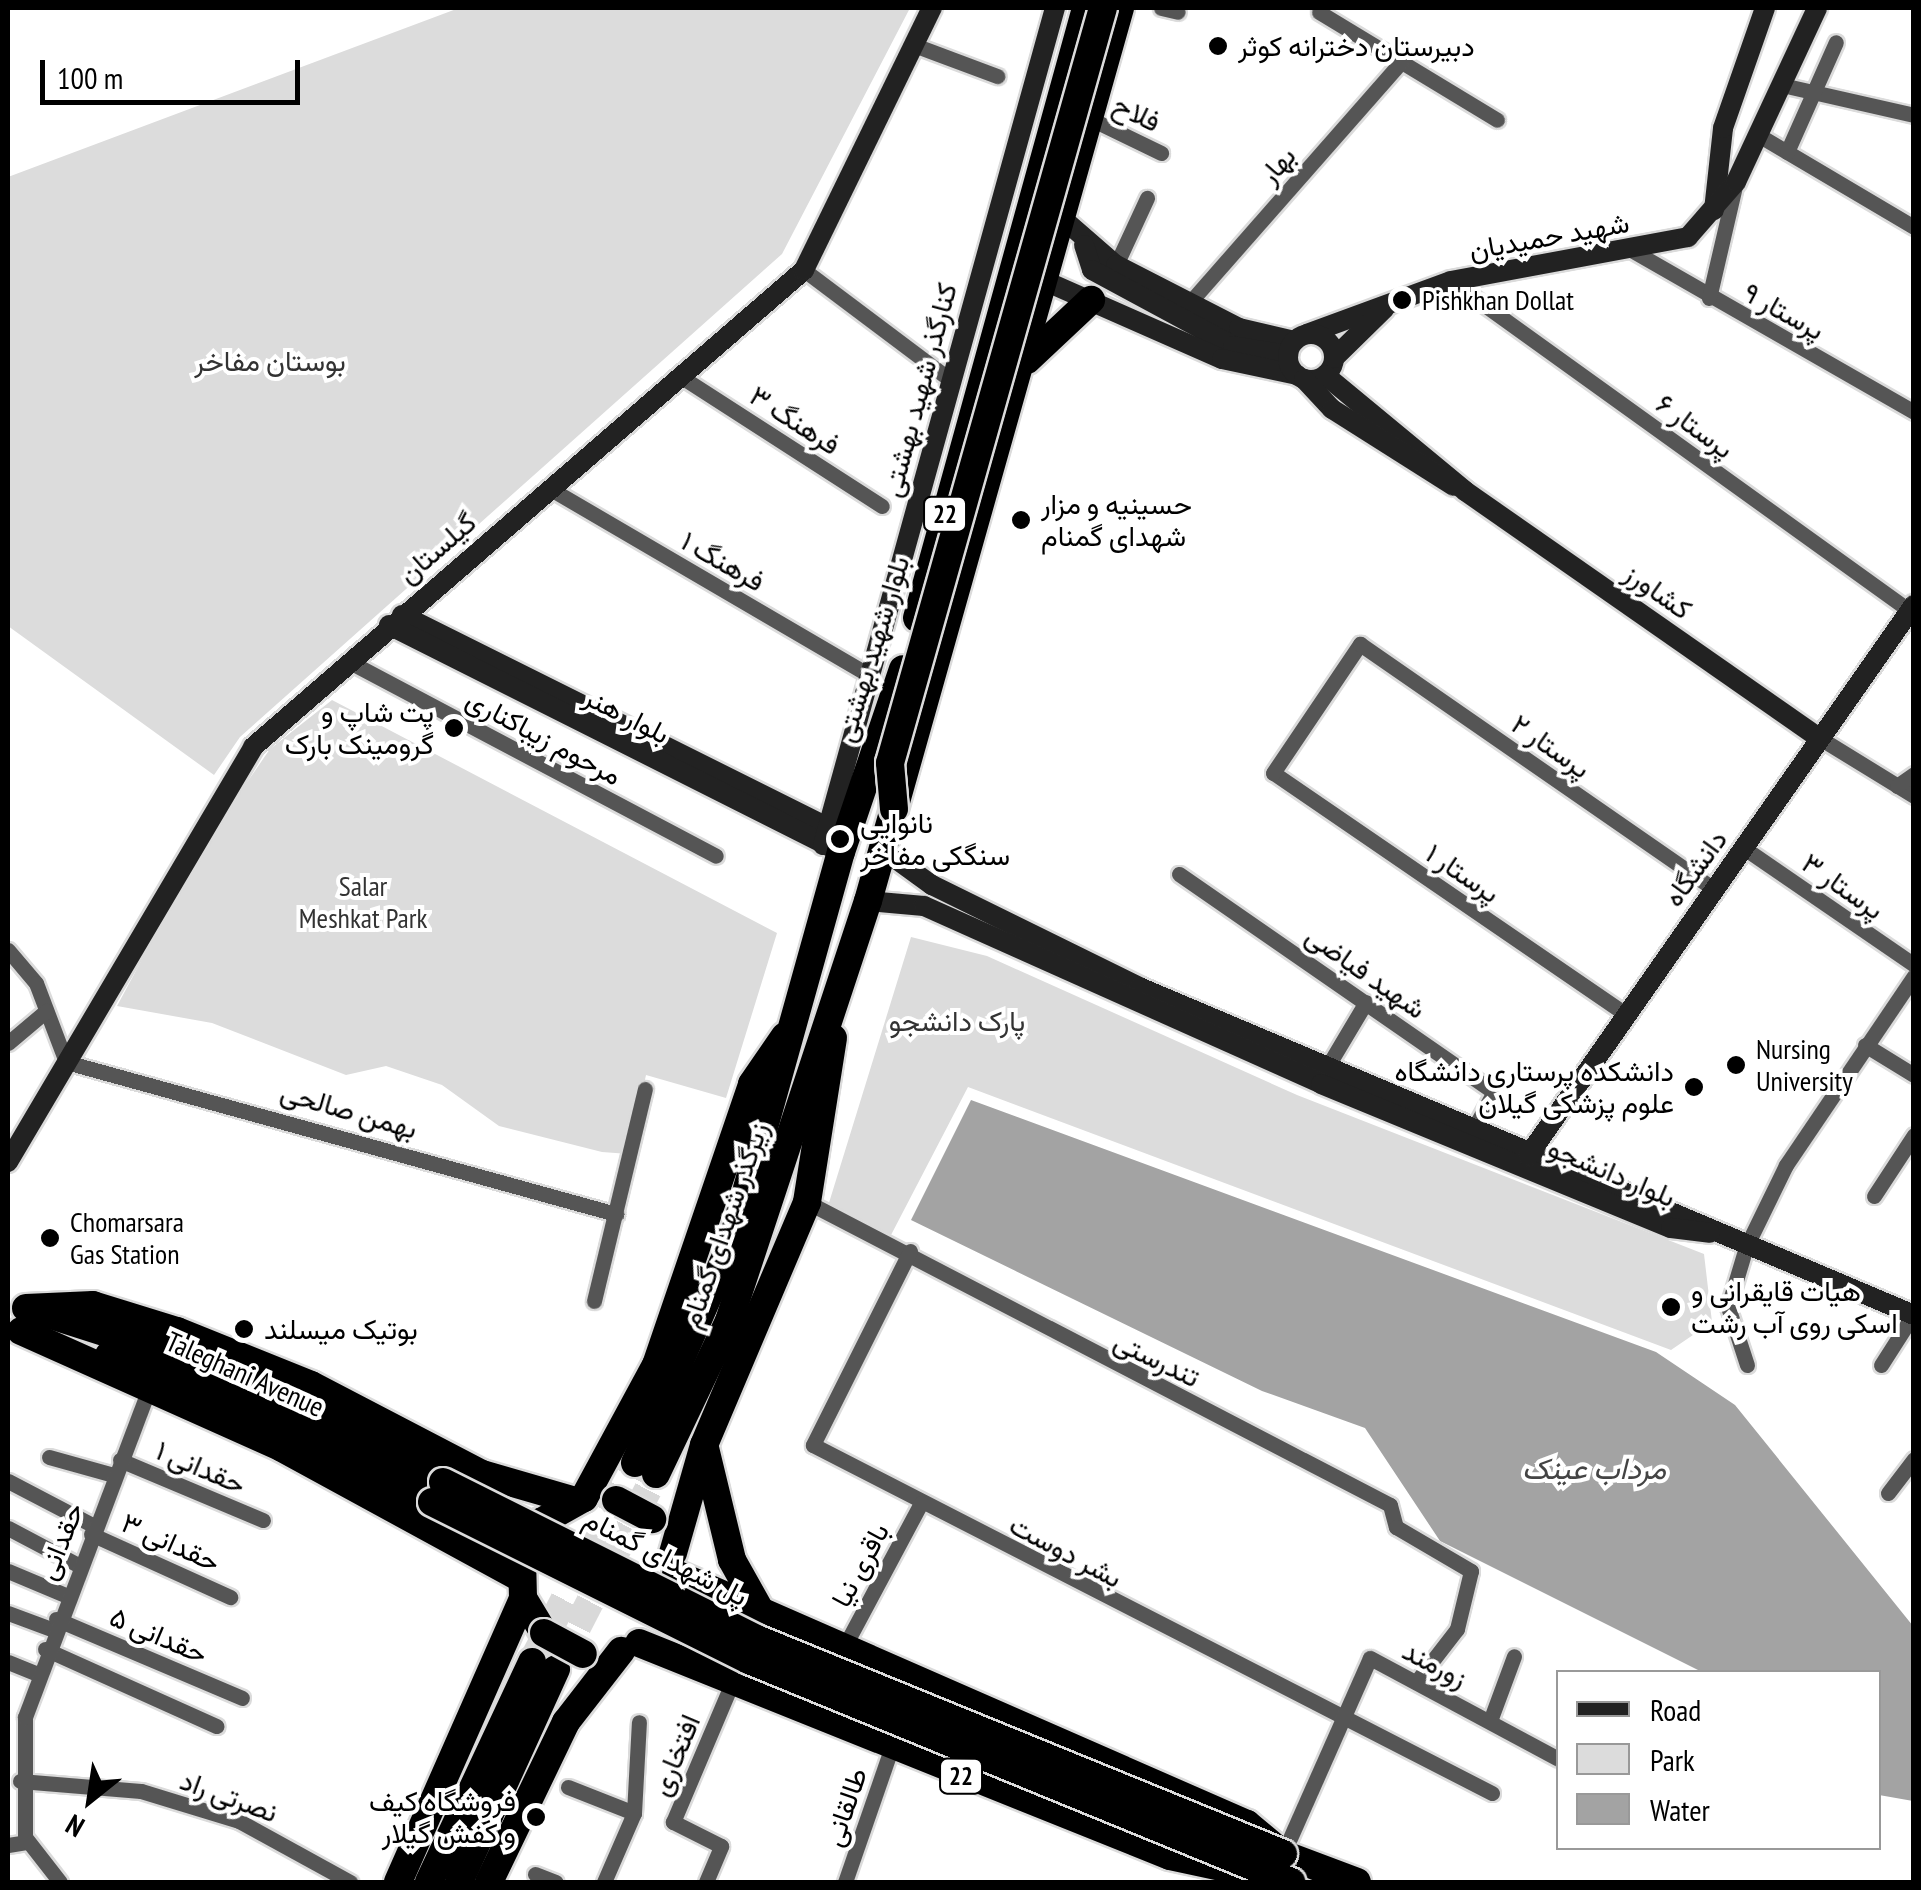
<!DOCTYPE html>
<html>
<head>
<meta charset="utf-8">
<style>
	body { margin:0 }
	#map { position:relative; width:1921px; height:1890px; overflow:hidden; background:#fff; font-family:"PT Sans Narrow",Vazirmatn,sans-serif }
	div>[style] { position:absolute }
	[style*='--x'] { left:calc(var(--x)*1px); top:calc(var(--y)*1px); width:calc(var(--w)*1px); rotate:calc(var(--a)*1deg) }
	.green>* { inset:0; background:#dcdcdc }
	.water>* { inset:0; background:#a3a3a3 }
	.highway-tunnel>* { height:28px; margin-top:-14px; transform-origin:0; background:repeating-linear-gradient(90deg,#d9d9d9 0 28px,transparent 0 42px) }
	.roads { filter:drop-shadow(2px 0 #dbdbdb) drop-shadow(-2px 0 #dbdbdb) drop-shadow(0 2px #dbdbdb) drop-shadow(0 -2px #dbdbdb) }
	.street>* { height:15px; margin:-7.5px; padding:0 7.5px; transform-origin:7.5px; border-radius:7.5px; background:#555 }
	.secondary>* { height:20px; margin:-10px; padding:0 10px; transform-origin:10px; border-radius:10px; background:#222 }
	.secondary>.ring { margin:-10px; padding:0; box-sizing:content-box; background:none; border:20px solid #222; border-radius:50% }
	.highway>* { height:28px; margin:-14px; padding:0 14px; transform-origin:14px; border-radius:14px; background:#000 }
	.bridges { filter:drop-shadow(2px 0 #dbdbdb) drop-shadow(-2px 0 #dbdbdb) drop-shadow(0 2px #dbdbdb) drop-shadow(0 -2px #dbdbdb) }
	.highway-bridge>* { height:28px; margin:-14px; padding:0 14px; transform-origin:14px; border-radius:14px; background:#000 }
	.dots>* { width:28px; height:28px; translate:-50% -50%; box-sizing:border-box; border:5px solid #fff; border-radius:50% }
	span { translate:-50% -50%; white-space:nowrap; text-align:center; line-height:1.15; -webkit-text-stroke:8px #fff; paint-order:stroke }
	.shield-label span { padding:2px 8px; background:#fff; border:2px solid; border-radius:8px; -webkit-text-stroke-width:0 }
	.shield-label { font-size:25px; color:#000; font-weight:700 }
	.poi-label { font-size:28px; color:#000 }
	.left { translate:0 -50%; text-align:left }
	.right { translate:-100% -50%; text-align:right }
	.street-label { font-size:28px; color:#000 }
	.park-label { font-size:28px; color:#333 }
	.water-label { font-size:30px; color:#444; font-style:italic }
	.frame { position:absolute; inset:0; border:10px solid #000; pointer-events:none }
	.legend { position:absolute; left:1556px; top:1670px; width:325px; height:180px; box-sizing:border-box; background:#fff; border:2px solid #999; margin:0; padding:12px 18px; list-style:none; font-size:30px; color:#000 }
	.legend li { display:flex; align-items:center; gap:20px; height:50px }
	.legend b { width:50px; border:2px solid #999 }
	.north { position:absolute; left:40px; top:1750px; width:100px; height:100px; -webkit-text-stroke:8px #fff; paint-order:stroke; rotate:210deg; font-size:28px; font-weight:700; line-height:40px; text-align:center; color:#000 }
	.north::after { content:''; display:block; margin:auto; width:35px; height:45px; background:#000; clip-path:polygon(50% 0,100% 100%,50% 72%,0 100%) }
	.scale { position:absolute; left:40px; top:60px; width:260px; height:45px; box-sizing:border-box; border:5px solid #000; border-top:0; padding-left:12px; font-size:30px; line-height:35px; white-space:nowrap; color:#000; -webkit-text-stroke:8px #fff; paint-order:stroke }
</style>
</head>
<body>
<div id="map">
	<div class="green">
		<div style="clip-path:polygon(459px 8px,910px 8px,782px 254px,240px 737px,214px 775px,8px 626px,8px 177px)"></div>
		<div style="clip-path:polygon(332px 700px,777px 933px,726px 1098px,646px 1075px,629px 1154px,602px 1152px,499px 1126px,442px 1085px,386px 1066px,346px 1075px,212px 1023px,117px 1006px,203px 846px,270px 749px)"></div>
		<div style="clip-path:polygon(911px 937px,987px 956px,1297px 1095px,1704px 1254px,1712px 1322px,1671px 1350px,968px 1087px,891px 1235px,828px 1206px)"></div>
	</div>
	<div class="water">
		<div style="clip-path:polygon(971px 1100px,1656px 1352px,1735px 1405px,1913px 1626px,1913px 1801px,1879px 1795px,1878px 1672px,1702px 1672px,1440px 1541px,1365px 1428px,1262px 1391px,911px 1220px)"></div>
	</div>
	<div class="highway-tunnel">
		<div style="--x:532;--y:1662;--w:224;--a:-62.6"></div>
		<div style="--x:558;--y:1664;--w:214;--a:-62.7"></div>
	</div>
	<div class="roads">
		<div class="street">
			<div style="--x:1161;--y:8;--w:17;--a:13"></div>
			<div style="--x:1319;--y:12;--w:208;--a:31.2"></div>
			<div style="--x:914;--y:45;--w:89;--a:20.5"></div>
			<div style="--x:1782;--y:85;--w:135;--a:12.8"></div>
			<div style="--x:1091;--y:119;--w:78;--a:25.9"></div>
			<div style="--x:1760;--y:136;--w:179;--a:30.6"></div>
			<div style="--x:1787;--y:152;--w:120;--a:-66"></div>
			<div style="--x:1633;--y:251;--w:324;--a:29.8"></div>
			<div style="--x:1116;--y:265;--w:74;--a:-65.2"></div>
			<div style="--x:804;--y:270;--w:181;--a:36.9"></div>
			<div style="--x:1451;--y:281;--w:570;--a:35.72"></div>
			<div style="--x:1709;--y:298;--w:119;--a:-76.9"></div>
			<div style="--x:1191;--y:301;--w:317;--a:-48.7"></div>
			<div style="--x:680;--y:376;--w:240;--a:32.8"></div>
			<div style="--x:549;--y:488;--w:375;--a:30.3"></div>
			<div style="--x:348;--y:661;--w:416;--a:27.9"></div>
			<div style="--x:1818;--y:737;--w:113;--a:31.6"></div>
			<div style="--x:1897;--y:786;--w:21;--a:-35"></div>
			<div style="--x:1744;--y:848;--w:206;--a:34.5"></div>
			<div style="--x:1179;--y:874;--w:383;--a:34.7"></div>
			<div style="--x:1494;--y:1092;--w:35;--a:119"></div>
			<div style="--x:8;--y:950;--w:43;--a:49.7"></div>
			<div style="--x:36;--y:983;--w:85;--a:69.2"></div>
			<div style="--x:66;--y:1062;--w:571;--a:15.45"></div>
			<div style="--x:1624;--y:1013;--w:425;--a:-145.6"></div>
			<div style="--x:1273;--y:773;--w:156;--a:-56"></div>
			<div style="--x:1360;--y:644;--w:431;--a:34.7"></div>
			<div style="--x:8;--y:1043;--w:50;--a:-40.1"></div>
			<div style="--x:1865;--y:1045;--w:57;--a:31.5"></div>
			<div style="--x:1329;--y:1064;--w:72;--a:-59.2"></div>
			<div style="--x:1874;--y:1196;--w:73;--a:-56.7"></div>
			<div style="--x:807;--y:1202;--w:657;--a:27.46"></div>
			<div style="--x:1390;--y:1505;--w:23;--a:75"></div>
			<div style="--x:1396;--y:1527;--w:87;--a:30.4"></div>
			<div style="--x:1471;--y:1571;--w:60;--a:103.6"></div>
			<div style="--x:1457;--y:1629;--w:67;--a:127.7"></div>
			<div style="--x:910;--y:1251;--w:217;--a:116.6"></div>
			<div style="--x:813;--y:1445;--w:763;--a:27.14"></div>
			<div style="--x:594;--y:1301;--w:218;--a:-76.5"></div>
			<div style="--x:1747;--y:1365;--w:61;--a:-108.1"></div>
			<div style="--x:1728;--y:1307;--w:63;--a:-73.3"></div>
			<div style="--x:1746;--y:1247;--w:91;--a:-64"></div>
			<div style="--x:1786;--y:1165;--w:228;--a:-55.9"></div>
			<div style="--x:1881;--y:1365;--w:59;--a:-57.4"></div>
			<div style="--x:49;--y:1457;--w:67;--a:15.5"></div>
			<div style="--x:120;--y:1460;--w:155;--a:22.8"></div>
			<div style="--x:8;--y:1481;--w:97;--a:27.6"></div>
			<div style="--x:1888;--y:1493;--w:43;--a:-52.6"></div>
			<div style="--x:8;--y:1528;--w:79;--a:27.9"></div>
			<div style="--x:91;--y:1534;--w:153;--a:24.4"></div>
			<div style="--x:8;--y:1571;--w:62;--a:22.8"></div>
			<div style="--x:8;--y:1613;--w:46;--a:20.4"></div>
			<div style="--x:56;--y:1619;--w:202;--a:23"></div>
			<div style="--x:45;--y:1649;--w:188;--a:24.2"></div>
			<div style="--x:842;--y:1651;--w:168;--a:-61.9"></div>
			<div style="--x:8;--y:1662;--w:32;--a:22"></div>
			<div style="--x:1490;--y:1721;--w:69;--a:-69.7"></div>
			<div style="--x:20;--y:1781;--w:121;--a:4.7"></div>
			<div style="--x:141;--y:1791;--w:102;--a:17"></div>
			<div style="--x:239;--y:1821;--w:127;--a:28.8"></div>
			<div style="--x:568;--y:1787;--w:71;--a:21.5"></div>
			<div style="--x:8;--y:1845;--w:20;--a:-9"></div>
			<div style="--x:1283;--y:1854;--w:214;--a:-66.1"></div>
			<div style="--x:1370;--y:1658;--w:213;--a:28.2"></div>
			<div style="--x:535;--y:1874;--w:22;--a:21"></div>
			<div style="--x:60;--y:1882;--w:57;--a:-127.9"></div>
			<div style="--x:25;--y:1837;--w:120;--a:-90"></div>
			<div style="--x:25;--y:1717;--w:352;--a:-69.3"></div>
			<div style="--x:604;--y:1882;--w:75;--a:-66.5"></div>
			<div style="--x:634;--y:1813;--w:91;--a:-86.9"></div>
			<div style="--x:706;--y:1882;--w:39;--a:-67"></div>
			<div style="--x:721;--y:1846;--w:54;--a:-153.4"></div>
			<div style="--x:673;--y:1822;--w:156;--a:-67"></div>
			<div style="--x:845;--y:1882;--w:141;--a:-70.9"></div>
		</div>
		<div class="secondary">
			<div style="--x:1714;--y:210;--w:82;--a:-83.7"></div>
			<div style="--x:1723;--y:128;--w:127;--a:-70.7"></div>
			<div style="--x:1063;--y:219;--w:70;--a:41"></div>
			<div style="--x:1116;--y:265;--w:138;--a:27.1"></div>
			<div style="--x:1239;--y:328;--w:57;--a:13.1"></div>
			<div style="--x:1084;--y:245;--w:26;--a:72"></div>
			<div style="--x:1092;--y:270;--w:160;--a:28.3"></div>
			<div style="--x:1233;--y:346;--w:56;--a:9.3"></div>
			<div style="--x:1045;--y:281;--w:193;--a:23.8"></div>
			<div style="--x:1222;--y:359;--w:77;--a:12"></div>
			<div style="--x:1307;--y:334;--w:153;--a:-20.2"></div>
			<div style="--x:1451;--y:281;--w:241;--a:-10.5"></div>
			<div style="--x:1688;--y:237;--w:73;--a:-48.9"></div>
			<div style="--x:1736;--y:182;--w:192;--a:-65"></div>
			<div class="ring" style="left:1288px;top:334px;width:26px;height:26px"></div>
			<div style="--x:1334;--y:358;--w:71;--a:-44.4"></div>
			<div style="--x:1325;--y:375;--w:182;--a:39.6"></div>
			<div style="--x:1465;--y:491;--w:430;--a:34.9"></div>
			<div style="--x:1304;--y:379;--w:41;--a:47"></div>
			<div style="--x:1332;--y:409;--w:144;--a:32.3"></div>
			<div style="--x:402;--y:615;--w:489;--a:26.5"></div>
			<div style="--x:389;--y:625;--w:498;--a:26.7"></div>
			<div style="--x:823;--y:845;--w:869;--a:-74.51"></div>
			<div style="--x:882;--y:849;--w:62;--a:35.8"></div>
			<div style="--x:932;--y:885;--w:231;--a:26.2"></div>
			<div style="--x:1139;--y:987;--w:842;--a:22.94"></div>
			<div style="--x:868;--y:901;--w:56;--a:5.1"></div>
			<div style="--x:924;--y:906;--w:435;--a:24.1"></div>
			<div style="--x:1321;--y:1084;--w:378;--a:22.4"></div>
			<div style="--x:1671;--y:1228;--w:39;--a:7"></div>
			<div style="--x:1528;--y:1156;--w:673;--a:-54.99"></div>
			<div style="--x:8;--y:1162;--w:482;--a:-59.4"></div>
			<div style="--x:253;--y:747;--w:729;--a:-40.88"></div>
			<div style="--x:804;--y:270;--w:292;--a:-64"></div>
		</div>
		<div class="highway">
			<div style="--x:1027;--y:360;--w:88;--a:-43.2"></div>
			<div style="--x:917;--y:618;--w:633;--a:-74.51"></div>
			<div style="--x:26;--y:1308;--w:67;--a:-2.6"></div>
			<div style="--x:93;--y:1305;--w:88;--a:17.2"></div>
			<div style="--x:177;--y:1331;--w:144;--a:21.9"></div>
			<div style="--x:311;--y:1385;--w:193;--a:27.5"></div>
			<div style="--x:482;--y:1474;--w:97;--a:16.2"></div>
			<div style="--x:41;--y:1312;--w:207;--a:17.7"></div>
			<div style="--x:238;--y:1375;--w:231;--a:27.6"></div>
			<div style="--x:21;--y:1331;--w:286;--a:24.1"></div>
			<div style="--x:282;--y:1448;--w:271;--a:28.6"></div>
			<div style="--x:109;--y:1355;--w:127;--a:19.3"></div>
			<div style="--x:229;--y:1397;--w:229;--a:27.3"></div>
			<div style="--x:705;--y:1448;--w:115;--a:76.4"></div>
			<div style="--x:732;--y:1560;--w:68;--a:60.8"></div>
			<div style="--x:635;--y:1463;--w:241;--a:-66.3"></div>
			<div style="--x:732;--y:1242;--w:405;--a:-74.4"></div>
			<div style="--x:841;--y:852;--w:193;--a:-71.3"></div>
			<div style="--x:656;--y:1474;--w:170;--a:-64.5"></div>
			<div style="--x:729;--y:1321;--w:442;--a:-71.7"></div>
			<div style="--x:868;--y:901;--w:928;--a:-74.24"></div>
			<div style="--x:584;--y:1498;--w:151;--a:-61.6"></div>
			<div style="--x:656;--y:1365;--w:297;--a:-71.1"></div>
			<div style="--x:752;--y:1084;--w:58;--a:-55.5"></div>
			<div style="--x:673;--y:1553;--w:112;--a:-74"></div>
			<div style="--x:704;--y:1445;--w:264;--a:-67"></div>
			<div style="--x:807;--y:1202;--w:166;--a:-81"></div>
			<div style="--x:676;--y:1574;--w:623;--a:23.65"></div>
			<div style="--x:1247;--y:1824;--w:47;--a:39.8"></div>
			<div style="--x:1283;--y:1854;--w:79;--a:20.7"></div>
			<div style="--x:544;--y:1633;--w:41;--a:-121"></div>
			<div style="--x:523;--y:1598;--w:40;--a:-91.4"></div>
			<div style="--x:522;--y:1558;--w:41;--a:-62.2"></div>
			<div style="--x:541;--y:1522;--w:49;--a:-29.2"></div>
			<div style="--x:639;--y:1643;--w:572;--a:21.86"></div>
			<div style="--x:1170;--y:1856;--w:81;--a:12.1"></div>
			<div style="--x:398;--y:1882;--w:310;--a:-66.2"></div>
			<div style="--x:429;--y:1882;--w:243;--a:-64.9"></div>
			<div style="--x:459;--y:1882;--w:234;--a:-65.5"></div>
			<div style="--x:489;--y:1882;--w:178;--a:-64.3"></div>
			<div style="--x:566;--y:1722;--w:90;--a:-52.2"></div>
		</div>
	</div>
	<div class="bridges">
		<div class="highway-bridge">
			<div style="--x:894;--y:809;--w:46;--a:-95"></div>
			<div style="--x:890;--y:763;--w:784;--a:-74.25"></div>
			<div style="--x:443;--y:1482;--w:353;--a:26.6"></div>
			<div style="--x:759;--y:1640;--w:566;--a:22.21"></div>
			<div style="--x:616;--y:1500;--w:41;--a:27.8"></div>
			<div style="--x:432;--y:1502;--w:354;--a:26.5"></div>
			<div style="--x:749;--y:1660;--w:586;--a:22.27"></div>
			<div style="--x:544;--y:1633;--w:44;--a:28.3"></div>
		</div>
	</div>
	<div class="dots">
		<div style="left:1218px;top:46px;background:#000"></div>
		<div style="left:1402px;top:300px;background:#000"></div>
		<div style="left:1021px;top:520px;background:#000"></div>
		<div style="left:454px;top:728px;background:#000"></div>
		<div style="left:840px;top:839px;background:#000"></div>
		<div style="left:1736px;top:1065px;background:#000"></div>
		<div style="left:1694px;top:1087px;background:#000"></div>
		<div style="left:50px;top:1238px;background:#000"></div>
		<div style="left:1671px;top:1307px;background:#000"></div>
		<div style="left:244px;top:1329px;background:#000"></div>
		<div style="left:536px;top:1817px;background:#000"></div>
	</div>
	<div class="shield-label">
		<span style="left:945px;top:514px">22</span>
		<span style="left:961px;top:1776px">22</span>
	</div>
	<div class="poi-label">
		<span class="left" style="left:1238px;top:46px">دبیرستان دخترانه کوثر</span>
		<span class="left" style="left:1422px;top:300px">Pishkhan Dollat</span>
		<span class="left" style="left:1041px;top:520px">حسینیه و مزار<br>شهدای گمنام</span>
		<span class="right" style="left:434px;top:728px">پت شاپ و<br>گرومینک بارک</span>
		<span class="left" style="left:860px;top:839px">نانوایی<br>سنگکی مفاخر</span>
		<span class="left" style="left:1756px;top:1065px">Nursing<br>University</span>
		<span class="right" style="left:1674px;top:1087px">دانشکده پرستاری دانشگاه<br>علوم پزشکی گیلان</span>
		<span class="left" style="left:70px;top:1238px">Chomarsara<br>Gas Station</span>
		<span class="left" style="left:1691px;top:1307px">هیات قایقرانی و<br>اسکی روی آب رشت</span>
		<span class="left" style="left:264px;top:1329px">بوتیک میسلند</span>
		<span class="right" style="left:516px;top:1817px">فروشگاه کیف<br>و کفش گیلار</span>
	</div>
	<div class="street-label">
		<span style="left:1137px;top:113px;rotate:26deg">فلاح</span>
		<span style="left:1277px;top:165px;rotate:-49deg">بهار</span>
		<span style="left:1549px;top:236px;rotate:-10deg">شهید حمیدیان</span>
		<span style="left:1784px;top:311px;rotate:29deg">پرستار ۹</span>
		<span style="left:919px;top:390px;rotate:-75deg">کنارگذر شهید بهشتی</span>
		<span style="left:795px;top:420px;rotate:33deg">فرهنگ ۳</span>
		<span style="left:1695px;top:426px;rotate:36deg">پرستار ۶</span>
		<span style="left:437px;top:548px;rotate:-41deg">گیلستان</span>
		<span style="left:723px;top:561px;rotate:30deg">فرهنگ ۱</span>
		<span style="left:1658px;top:591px;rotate:35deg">کشاورز</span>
		<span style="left:872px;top:649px;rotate:-73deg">بلوار شهید بهشتی</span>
		<span style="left:627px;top:715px;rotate:27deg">بلوار هنر</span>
		<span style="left:544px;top:737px;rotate:28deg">مرحوم زیباکناری</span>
		<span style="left:1551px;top:746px;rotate:35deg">پرستار ۲</span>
		<span style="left:1695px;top:868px;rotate:-54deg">دانشگاه</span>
		<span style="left:1463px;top:873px;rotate:34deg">پرستار ۱</span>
		<span style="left:1843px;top:886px;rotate:35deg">پرستار ۳</span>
		<span style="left:1366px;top:972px;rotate:35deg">شهید فیاضی</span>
		<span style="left:349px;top:1110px;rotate:16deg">بهمن صالحی</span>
		<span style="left:1612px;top:1172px;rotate:23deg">بلوار دانشجو</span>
		<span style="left:724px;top:1225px;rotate:-71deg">زیرگذر شهدای گمنام</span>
		<span style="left:1157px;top:1359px;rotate:26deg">تندرستی</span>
		<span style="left:245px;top:1374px;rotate:24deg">Taleghani Avenue</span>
		<span style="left:201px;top:1467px;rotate:23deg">حقدانی ۱</span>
		<span style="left:60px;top:1541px;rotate:-68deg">حقدانی</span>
		<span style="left:171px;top:1542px;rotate:24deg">حقدانی ۳</span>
		<span style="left:1066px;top:1551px;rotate:28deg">بشر دوست</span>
		<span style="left:666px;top:1557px;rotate:27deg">پل شهدای گمنام</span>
		<span style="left:860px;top:1565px;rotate:-62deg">باقری نیا</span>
		<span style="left:159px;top:1635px;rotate:23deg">حقدانی ۵</span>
		<span style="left:1435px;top:1664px;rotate:28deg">زورمند</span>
		<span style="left:675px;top:1755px;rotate:-67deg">افتخاری</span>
		<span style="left:229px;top:1796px;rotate:20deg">نصرتی راد</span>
		<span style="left:845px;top:1807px;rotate:-71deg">طالقانی</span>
	</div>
	<div class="park-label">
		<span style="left:270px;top:361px">بوستان مفاخر</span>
		<span style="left:363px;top:902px">Salar<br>Meshkat Park</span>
		<span style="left:957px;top:1021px">پارک دانشجو</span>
	</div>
	<div class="water-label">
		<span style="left:1594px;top:1468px">مرداب عینک</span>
	</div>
	<div class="frame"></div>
	<ul class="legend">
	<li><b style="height:12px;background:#222"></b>Road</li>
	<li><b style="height:28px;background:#dcdcdc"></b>Park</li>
	<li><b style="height:28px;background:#a3a3a3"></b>Water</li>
	</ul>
	<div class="north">N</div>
	<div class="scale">100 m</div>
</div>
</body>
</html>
